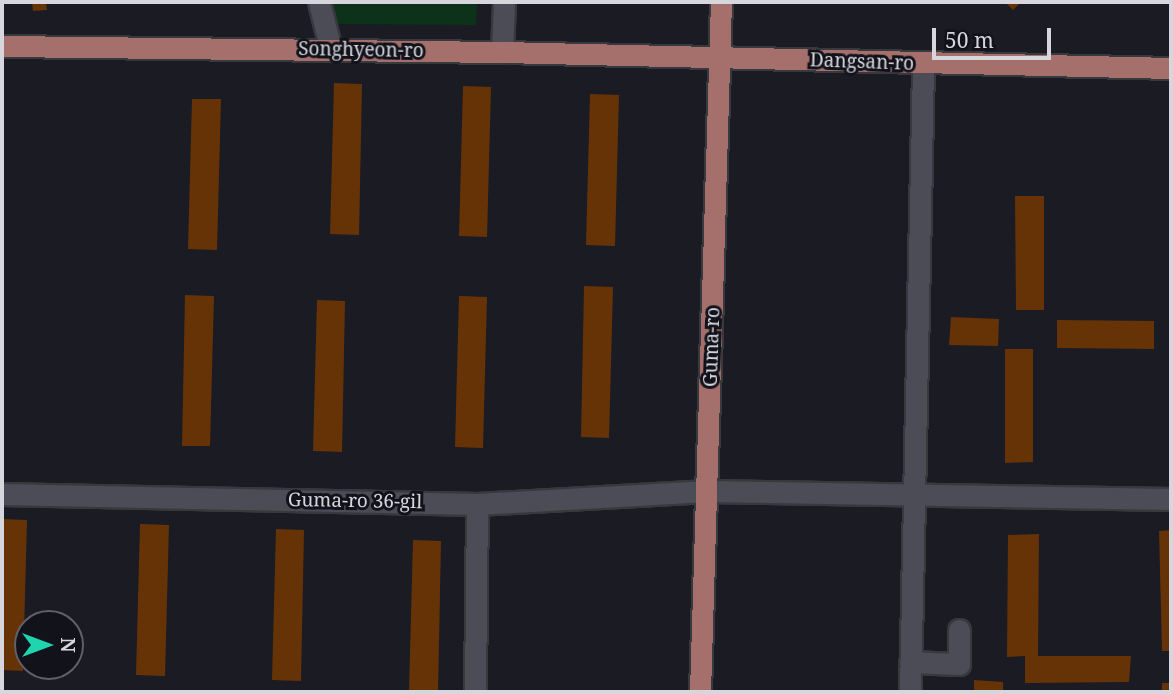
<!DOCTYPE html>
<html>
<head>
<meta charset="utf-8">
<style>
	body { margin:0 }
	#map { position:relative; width:1173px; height:694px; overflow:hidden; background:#1b1b24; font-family:"Noto Serif",serif }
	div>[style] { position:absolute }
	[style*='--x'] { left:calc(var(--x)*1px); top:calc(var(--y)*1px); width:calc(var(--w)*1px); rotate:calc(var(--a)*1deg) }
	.green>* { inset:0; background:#0d321a }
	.building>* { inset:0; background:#663307 }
	.roads { filter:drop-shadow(2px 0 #38383f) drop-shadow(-2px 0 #38383f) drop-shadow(0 2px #38383f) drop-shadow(0 -2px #38383f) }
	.minor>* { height:21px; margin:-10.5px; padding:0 10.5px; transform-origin:10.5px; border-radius:10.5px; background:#4b4c56 }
	.major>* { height:21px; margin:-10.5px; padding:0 10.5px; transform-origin:10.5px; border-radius:10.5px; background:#a56f6b }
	span { translate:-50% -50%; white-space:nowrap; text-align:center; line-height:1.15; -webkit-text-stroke:6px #12121b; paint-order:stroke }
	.street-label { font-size:19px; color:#d6d6dc }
	.frame { position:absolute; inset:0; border:4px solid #d6d6dc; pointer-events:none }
	.north { position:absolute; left:14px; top:610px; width:70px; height:70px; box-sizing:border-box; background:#12121b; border:2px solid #606068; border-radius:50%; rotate:90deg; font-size:19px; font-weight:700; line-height:28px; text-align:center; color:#d6d6dc }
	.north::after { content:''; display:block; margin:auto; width:24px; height:32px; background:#1ed5b0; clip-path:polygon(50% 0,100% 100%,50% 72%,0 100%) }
	.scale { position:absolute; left:932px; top:28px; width:119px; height:32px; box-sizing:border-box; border:4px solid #d6d6dc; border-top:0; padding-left:9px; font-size:21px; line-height:24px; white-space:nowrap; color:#d6d6dc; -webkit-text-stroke:5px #12121b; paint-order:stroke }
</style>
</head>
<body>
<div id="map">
	<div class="green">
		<div style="clip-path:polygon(325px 2px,477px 2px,476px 25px,337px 24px)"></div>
	</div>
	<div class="building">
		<div style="clip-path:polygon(32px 2px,46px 2px,47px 10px,33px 11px)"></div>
		<div style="clip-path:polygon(1005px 2px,1021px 2px,1013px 10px)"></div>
		<div style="clip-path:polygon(334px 83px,362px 84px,359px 235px,330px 234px)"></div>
		<div style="clip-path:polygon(463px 86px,491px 87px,487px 237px,459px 236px)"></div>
		<div style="clip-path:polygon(590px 94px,619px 95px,615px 246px,586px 245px)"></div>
		<div style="clip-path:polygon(192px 99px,221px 99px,217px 250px,188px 249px)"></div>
		<div style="clip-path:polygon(1015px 196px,1044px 196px,1044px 310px,1016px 310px)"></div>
		<div style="clip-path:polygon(584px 286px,613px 287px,609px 438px,581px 437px)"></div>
		<div style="clip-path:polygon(185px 295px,214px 296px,210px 446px,182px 446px)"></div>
		<div style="clip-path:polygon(459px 296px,487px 297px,483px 448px,455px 447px)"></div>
		<div style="clip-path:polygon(317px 300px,345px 301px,342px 452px,313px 451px)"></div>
		<div style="clip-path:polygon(951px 317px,999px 319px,998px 346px,949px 345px)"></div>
		<div style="clip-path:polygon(1057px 320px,1154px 321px,1154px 349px,1057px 348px)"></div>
		<div style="clip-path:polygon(1005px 349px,1033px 349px,1033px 462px,1005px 463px)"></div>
		<div style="clip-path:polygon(2px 519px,27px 520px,23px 671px,2px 670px)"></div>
		<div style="clip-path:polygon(140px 524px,169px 525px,165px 676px,136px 675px)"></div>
		<div style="clip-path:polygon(276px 529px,304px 530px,301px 681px,272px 680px)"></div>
		<div style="clip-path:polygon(1171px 530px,1171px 651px,1162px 651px,1159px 531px)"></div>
		<div style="clip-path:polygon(1039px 534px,1038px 656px,1131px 656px,1129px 682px,1025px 683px,1025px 656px,1007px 657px,1008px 535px)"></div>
		<div style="clip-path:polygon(413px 540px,441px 541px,438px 692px,409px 691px)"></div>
		<div style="clip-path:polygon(974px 680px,1003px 682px,1003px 692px,974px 692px)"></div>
		<div style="clip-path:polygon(1162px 683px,1171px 683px,1171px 692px,1162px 692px)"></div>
	</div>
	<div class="roads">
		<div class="minor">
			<div style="--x:319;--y:2;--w:49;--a:76"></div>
			<div style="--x:502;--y:52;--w:50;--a:-87.7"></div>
			<div style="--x:2;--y:494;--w:475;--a:1.2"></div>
			<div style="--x:477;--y:504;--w:231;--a:-3.2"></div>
			<div style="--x:708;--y:491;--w:463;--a:1"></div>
			<div style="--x:910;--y:662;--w:49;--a:2.3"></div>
			<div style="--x:959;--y:664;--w:34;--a:-90"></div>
			<div style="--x:475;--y:692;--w:188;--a:-89.4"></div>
			<div style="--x:910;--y:692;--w:628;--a:-88.81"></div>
		</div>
		<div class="major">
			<div style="--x:2;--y:46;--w:500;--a:0.69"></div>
			<div style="--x:502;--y:52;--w:669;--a:1.37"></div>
			<div style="--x:700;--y:692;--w:690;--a:-88.26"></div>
		</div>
	</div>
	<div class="street-label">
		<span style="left:361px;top:50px;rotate:1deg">Songhyeon-ro</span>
		<span style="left:862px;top:62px;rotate:2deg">Dangsan-ro</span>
		<span style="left:712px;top:347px;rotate:-88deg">Guma-ro</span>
		<span style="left:355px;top:501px;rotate:1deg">Guma-ro 36-gil</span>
	</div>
	<div class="frame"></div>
	<div class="north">N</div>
	<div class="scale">50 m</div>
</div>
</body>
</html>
